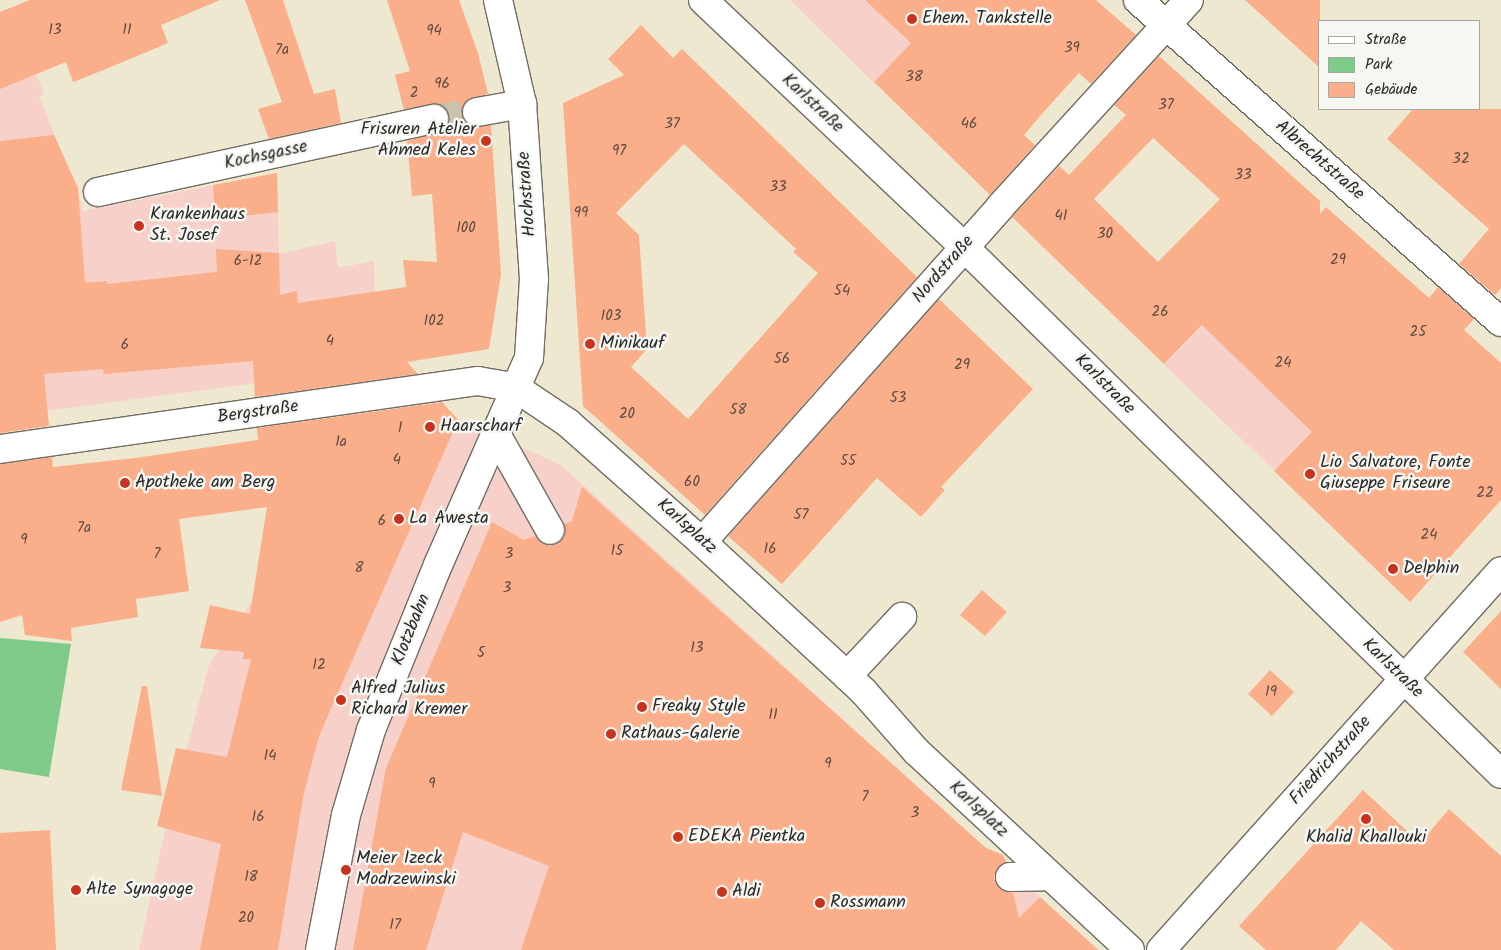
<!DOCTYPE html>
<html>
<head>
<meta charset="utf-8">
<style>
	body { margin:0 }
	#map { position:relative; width:1501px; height:950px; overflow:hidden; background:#efe8d0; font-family:Kalam,sans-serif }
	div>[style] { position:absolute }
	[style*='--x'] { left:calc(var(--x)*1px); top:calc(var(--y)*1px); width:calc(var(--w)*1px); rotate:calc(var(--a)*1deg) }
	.built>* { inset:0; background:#f7d0ca }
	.green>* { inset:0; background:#7fcb89 }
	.building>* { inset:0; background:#faae8a }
	.street-tunnel>* { height:28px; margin-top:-14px; transform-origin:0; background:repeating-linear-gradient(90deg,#c8c2af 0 28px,transparent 0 42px) }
	.roads { filter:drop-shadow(1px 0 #706d65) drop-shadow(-1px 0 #706d65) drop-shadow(0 1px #706d65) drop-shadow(0 -1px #706d65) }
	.street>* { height:28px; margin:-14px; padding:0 14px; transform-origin:14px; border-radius:14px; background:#fff }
	.secondary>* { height:28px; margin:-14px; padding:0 14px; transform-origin:14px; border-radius:14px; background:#fff }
	.dots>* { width:14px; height:14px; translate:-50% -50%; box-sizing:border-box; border:2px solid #f6f6f2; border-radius:50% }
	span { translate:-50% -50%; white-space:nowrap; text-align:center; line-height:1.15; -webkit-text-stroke:5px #f6f6f2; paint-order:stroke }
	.number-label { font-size:15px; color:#5f4c43 }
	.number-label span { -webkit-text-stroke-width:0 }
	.poi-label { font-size:18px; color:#2b2b2b }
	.left { translate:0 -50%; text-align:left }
	.right { translate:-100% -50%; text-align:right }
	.street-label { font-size:18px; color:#2b2b2b }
	.legend { position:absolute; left:1318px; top:20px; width:162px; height:90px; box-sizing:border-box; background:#f6f6f2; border:1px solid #a5a5a2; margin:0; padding:6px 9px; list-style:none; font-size:15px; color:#2b2b2b }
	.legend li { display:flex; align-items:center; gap:10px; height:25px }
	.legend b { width:25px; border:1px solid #a5a5a2 }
</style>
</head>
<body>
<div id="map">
	<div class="built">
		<div style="clip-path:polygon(790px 0,937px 0,944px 6px,874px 83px)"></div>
		<div style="clip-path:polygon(10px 8px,44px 94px,39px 97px,74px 182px,83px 211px,277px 173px,279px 254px,335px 241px,338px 268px,374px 261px,376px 367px,0 417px,0 12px)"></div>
		<div style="clip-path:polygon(1245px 283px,1404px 433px,1323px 517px,1164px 365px)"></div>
		<div style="clip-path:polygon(451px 411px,458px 419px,561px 465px,1099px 950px,139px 950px,165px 830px,209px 665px,370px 423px)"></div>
	</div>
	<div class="green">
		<div style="clip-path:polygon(0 638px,71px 644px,49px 777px,0 769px)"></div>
	</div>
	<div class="building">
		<div style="clip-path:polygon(30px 0,220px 0,161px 25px,168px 43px,106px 69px,73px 82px,66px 62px,0 89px,0 12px)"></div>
		<div style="clip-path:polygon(245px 0,283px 0,314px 94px,335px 89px,341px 123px,269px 139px,258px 109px,282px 102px)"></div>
		<div style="clip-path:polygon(387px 0,459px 0,478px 53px,488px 94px,467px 100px,463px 106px,462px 114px,465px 122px,471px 126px,491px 125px,501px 274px,489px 349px,407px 362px,418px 374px,255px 397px,253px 361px,104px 374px,103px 369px,44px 374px,49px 426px,0 433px,0 141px,54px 135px,78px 188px,85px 283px,107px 281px,107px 284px,217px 272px,216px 249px,279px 253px,280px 295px,297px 291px,298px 303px,406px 287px,403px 260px,437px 262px,432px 194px,412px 196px,407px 141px,444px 131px,449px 124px,449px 116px,445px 108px,438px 104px,404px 110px,395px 75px,410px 71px)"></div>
		<div style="clip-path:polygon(865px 0,1096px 0,1136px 35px,1091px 84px,1079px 73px,1048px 107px,1024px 135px,1035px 145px,990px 195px,874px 82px,911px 43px)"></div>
		<div style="clip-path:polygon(1245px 0,1320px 0,1320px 68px)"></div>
		<div style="clip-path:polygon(evenodd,641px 25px,673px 58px,682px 49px,917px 277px,705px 515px,583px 406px,563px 103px,624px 75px,608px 59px,641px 25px,684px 144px,796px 249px,793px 252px,818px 273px,688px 419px,631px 367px,647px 349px,639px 235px,616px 213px,684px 144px)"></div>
		<div style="clip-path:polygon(evenodd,1159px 56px,1320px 201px,1320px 214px,1326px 207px,1429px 298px,1438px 287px,1474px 319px,1464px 330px,1501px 363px,1501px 500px,1410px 602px,1274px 471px,1312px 432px,1202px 325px,1164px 364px,1012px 217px,1059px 166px,1069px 175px,1126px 115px,1114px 105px,1159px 56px,1153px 138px,1220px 199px,1158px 262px,1094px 199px,1153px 138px)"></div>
		<div style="clip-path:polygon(1413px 109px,1501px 109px,1501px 288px,1495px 295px,1459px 264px,1489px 229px,1387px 139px)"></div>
		<div style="clip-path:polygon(277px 173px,278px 212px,215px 219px,213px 185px)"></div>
		<div style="clip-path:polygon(939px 299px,1033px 389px,941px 487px,945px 490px,921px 517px,877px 478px,782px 584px,728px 536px)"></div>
		<div style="clip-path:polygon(442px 402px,458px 420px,319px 736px,303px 797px,278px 950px,200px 950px,221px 844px,157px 826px,176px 748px,227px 757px,251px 659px,243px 659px,244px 652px,200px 648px,210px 605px,250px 614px,267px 507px,179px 519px,189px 591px,136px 599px,138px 617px,71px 628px,72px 641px,25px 635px,22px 615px,0 622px,0 464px,52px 457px,53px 467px,135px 458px,258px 440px,257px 428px)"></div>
		<div style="clip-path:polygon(582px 487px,986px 848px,1003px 855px,1006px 862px,997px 869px,994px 878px,997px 886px,1002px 890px,1013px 893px,1019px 918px,1040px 897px,1098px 950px,521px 950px,549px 866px,463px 832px,426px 950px,353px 950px,386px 768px,492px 522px,524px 540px,535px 536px,542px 544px,550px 546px,557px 544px,564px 538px,564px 524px,572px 521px)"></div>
		<div style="clip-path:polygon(982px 590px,1007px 612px,985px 636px,960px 615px)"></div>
		<div style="clip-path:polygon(1501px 611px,1501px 689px,1463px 652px)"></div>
		<div style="clip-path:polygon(1270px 670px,1294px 692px,1272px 716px,1248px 694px)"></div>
		<div style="clip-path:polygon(142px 686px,147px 686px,162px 796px,121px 790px)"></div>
		<div style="clip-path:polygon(1363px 790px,1420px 843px,1449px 809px,1501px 856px,1501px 950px,1394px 950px,1361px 921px,1336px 950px,1266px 950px,1239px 926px)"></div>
		<div style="clip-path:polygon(50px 830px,56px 950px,0 950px,0 833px)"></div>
	</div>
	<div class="street-tunnel">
		<div style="--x:434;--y:119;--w:44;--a:-9.2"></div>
	</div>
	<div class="roads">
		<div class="street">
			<div style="--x:1138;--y:0;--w:485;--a:41.6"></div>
			<div style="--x:477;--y:112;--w:46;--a:-10.1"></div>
			<div style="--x:98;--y:192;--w:344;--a:-12.3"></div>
			<div style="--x:496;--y:434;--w:110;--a:60.6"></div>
			<div style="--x:0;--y:449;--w:483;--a:-8.1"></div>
			<div style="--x:478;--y:381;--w:39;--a:10"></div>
			<div style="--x:516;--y:388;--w:63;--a:33.9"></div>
			<div style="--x:568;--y:423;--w:179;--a:41.6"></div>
			<div style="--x:702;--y:542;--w:197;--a:42.7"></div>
			<div style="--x:847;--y:676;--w:81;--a:-47"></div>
			<div style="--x:702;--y:542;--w:448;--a:-48.3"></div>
			<div style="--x:1000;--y:207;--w:280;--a:-47.6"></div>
			<div style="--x:847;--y:676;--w:23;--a:43"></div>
			<div style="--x:864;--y:692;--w:79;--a:48.6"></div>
			<div style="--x:916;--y:751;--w:292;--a:42.9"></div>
			<div style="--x:1010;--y:877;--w:39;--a:-1"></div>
			<div style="--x:320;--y:950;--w:137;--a:-79.1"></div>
			<div style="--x:346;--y:815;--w:89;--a:-73.6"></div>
			<div style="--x:371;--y:730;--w:178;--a:-67.9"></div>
			<div style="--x:438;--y:565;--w:226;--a:-66.3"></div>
			<div style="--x:529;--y:358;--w:79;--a:-86.4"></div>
			<div style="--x:534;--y:279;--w:175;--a:-93.9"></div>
			<div style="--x:522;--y:104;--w:107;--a:-103"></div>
			<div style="--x:1161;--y:950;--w:509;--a:-48.1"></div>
		</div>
		<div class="secondary">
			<div style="--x:703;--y:0;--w:359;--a:43.4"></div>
			<div style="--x:964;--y:247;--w:752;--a:44.46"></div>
		</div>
	</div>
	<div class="dots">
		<div style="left:912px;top:19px;background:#c8321e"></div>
		<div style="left:486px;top:141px;background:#c8321e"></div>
		<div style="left:139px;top:226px;background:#c8321e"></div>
		<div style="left:590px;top:344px;background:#c8321e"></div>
		<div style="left:430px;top:427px;background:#c8321e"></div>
		<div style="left:1310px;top:474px;background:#c8321e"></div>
		<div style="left:125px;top:483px;background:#c8321e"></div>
		<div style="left:399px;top:519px;background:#c8321e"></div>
		<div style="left:1393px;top:569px;background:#c8321e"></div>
		<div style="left:341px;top:700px;background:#c8321e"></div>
		<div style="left:642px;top:707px;background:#c8321e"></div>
		<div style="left:611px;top:734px;background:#c8321e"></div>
		<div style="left:1366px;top:819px;background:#c8321e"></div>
		<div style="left:678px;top:837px;background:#c8321e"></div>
		<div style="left:346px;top:870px;background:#c8321e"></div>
		<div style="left:76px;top:890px;background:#c8321e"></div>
		<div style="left:722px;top:892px;background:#c8321e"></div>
		<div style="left:820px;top:903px;background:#c8321e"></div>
	</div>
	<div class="number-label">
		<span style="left:55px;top:31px">13</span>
		<span style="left:127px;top:31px">11</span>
		<span style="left:434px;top:32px">94</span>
		<span style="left:1072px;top:49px">39</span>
		<span style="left:282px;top:51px">7a</span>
		<span style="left:914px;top:78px">38</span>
		<span style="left:442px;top:85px">96</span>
		<span style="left:414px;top:94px">2</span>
		<span style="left:1166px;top:106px">37</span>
		<span style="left:672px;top:125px">37</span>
		<span style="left:969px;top:125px">46</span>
		<span style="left:619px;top:152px">97</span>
		<span style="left:1461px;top:160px">32</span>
		<span style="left:1243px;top:176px">33</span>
		<span style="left:778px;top:188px">33</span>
		<span style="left:581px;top:214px">99</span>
		<span style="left:1061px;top:217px">41</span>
		<span style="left:466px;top:229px">100</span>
		<span style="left:1105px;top:235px">30</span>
		<span style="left:1338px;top:261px">29</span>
		<span style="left:248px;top:262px">6-12</span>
		<span style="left:842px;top:292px">54</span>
		<span style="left:1160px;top:313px">26</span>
		<span style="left:611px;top:317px">103</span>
		<span style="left:434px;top:322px">102</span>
		<span style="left:1418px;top:333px">25</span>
		<span style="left:330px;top:342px">4</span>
		<span style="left:125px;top:346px">6</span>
		<span style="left:782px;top:360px">56</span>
		<span style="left:1283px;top:364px">24</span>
		<span style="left:962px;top:366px">29</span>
		<span style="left:898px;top:399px">53</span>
		<span style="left:738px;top:411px">58</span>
		<span style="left:627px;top:415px">20</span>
		<span style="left:400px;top:429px">1</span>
		<span style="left:341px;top:443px">1a</span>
		<span style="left:397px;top:461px">4</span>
		<span style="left:848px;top:462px">55</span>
		<span style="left:692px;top:483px">60</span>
		<span style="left:1485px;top:494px">22</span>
		<span style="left:801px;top:516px">57</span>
		<span style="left:382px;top:522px">6</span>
		<span style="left:84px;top:529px">7a</span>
		<span style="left:1429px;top:536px">24</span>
		<span style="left:24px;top:541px">9</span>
		<span style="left:770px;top:550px">16</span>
		<span style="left:617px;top:552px">15</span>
		<span style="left:157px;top:555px">7</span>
		<span style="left:509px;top:555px">3</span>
		<span style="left:359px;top:569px">8</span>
		<span style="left:507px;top:589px">3</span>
		<span style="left:697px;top:649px">13</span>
		<span style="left:481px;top:654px">5</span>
		<span style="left:319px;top:666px">12</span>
		<span style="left:1271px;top:693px">19</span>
		<span style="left:773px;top:716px">11</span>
		<span style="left:270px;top:757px">14</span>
		<span style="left:828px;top:765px">9</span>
		<span style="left:432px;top:785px">9</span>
		<span style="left:865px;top:798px">7</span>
		<span style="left:915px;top:814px">3</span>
		<span style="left:258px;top:818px">16</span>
		<span style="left:251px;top:878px">18</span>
		<span style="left:246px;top:919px">20</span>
		<span style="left:395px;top:926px">17</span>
	</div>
	<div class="poi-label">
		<span class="left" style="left:922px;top:19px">Ehem. Tankstelle</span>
		<span class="right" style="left:476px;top:141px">Frisuren Atelier<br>Ahmed Keles</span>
		<span class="left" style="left:150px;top:226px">Krankenhaus<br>St. Josef</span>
		<span class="left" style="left:600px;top:344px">Minikauf</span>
		<span class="left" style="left:440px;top:427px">Haarscharf</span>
		<span class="left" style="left:1320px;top:474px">Lio Salvatore, Fonte<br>Giuseppe Friseure</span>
		<span class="left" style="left:135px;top:483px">Apotheke am Berg</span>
		<span class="left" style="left:409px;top:519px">La Awesta</span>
		<span class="left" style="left:1403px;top:569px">Delphin</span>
		<span class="left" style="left:351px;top:700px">Alfred Julius<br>Richard Kremer</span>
		<span class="left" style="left:652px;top:707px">Freaky Style</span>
		<span class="left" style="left:621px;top:734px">Rathaus-Galerie</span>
		<span class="left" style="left:688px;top:837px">EDEKA Pientka</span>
		<span style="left:1366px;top:838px">Khalid Khallouki</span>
		<span class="left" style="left:356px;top:870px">Meier Izeck<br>Modrzewinski</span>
		<span class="left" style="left:86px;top:890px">Alte Synagoge</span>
		<span class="left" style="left:732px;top:892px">Aldi</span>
		<span class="left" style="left:830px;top:903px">Rossmann</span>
	</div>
	<div class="street-label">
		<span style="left:812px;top:104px;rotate:43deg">Karlstraße</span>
		<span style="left:266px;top:156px;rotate:-12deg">Kochsgasse</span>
		<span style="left:1319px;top:161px;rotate:41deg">Albrechtstraße</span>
		<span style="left:528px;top:194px;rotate:-94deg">Hochstraße</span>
		<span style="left:944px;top:270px;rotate:-49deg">Nordstraße</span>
		<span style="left:1104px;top:385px;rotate:45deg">Karlstraße</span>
		<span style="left:258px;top:413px;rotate:-8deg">Bergstraße</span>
		<span style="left:686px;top:527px;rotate:42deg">Karlsplatz</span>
		<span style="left:412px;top:630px;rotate:-68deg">Klotzbahn</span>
		<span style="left:1392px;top:669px;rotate:44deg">Karlstraße</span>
		<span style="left:1331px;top:761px;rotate:-48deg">Friedrichstraße</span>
		<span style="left:978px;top:810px;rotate:43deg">Karlsplatz</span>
	</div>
	<ul class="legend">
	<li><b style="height:6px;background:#fff"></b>Straße</li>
	<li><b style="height:14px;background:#7fcb89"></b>Park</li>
	<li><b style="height:14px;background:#faae8a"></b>Gebäude</li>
	</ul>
</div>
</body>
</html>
